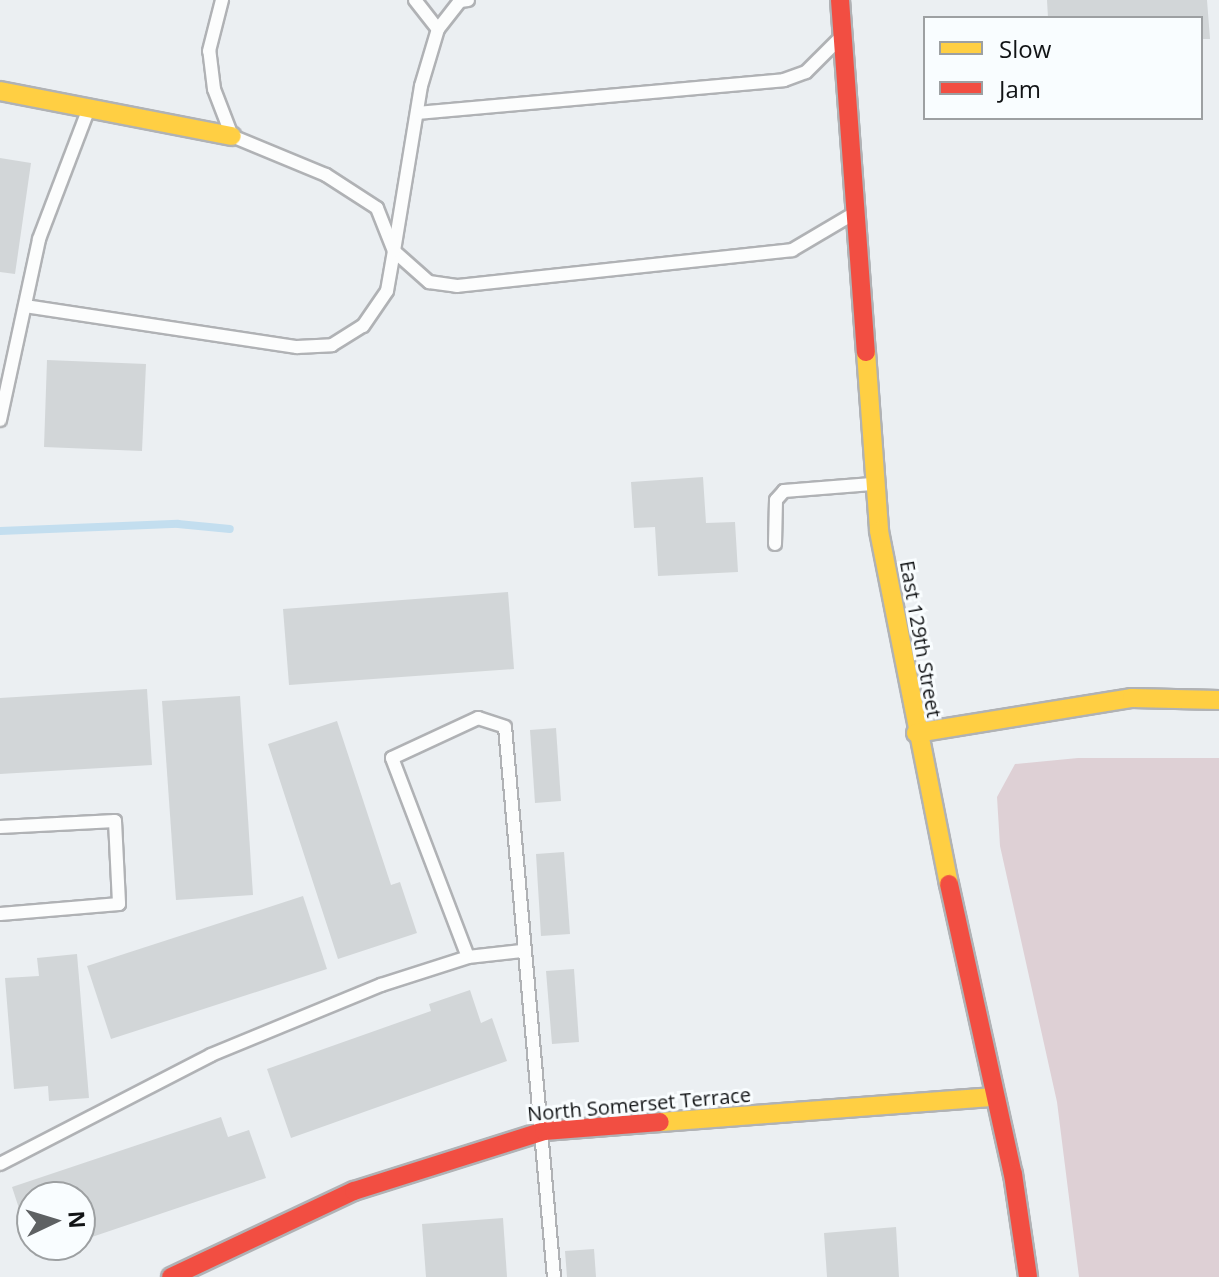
<!DOCTYPE html>
<html>
<head>
<meta charset="utf-8">
<style>
	body { margin:0 }
	#map { position:relative; width:1219px; height:1277px; overflow:hidden; background:#ebeff2; font-family:"Open Sans",sans-serif }
	div>[style] { position:absolute }
	[style*='--x'] { left:calc(var(--x)*1px); top:calc(var(--y)*1px); width:calc(var(--w)*1px); rotate:calc(var(--a)*1deg) }
	.green>* { inset:0; background:#ded0d5 }
	.stream>* { height:8px; margin:-4px; padding:0 4px; transform-origin:4px; border-radius:4px; background:#c3deef }
	.building>* { inset:0; background:#d2d6d8 }
	.roads { filter:drop-shadow(2px 0 #b0b2b5) drop-shadow(-2px 0 #b0b2b5) drop-shadow(0 2px #b0b2b5) drop-shadow(0 -2px #b0b2b5) }
	.lane>* { height:12px; margin:-6px; padding:0 6px; transform-origin:6px; border-radius:6px; background:#fcfdfd }
	.slow>* { height:18px; margin:-9px; padding:0 9px; transform-origin:9px; border-radius:9px; background:#ffcf43 }
	.jam>* { height:18px; margin:-9px; padding:0 9px; transform-origin:9px; border-radius:9px; background:#f24e42 }
	span { translate:-50% -50%; white-space:nowrap; text-align:center; line-height:1.15; -webkit-text-stroke:6px #f9fdff; paint-order:stroke }
	.street-label { font-size:20px; color:#121416 }
	.legend { position:absolute; left:923px; top:16px; width:280px; height:104px; box-sizing:border-box; background:#f9fdff; border:2px solid #9da0a2; margin:0; padding:10px 14px; list-style:none; font-size:24px; color:#121416 }
	.legend li { display:flex; align-items:center; gap:16px; height:40px }
	.legend b { width:40px; border:2px solid #9da0a2 }
	.north { position:absolute; left:16px; top:1181px; width:80px; height:80px; box-sizing:border-box; background:#f9fdff; border:2px solid #9da0a2; border-radius:50%; rotate:86deg; font-size:22px; font-weight:700; line-height:32px; text-align:center; color:#121416 }
	.north::after { content:''; display:block; margin:auto; width:28px; height:36px; background:#5e6163; clip-path:polygon(50% 0,100% 100%,50% 72%,0 100%) }
</style>
</head>
<body>
<div id="map">
	<div class="green">
		<div style="clip-path:polygon(1078px 758px,1219px 758px,1219px 1277px,1079px 1277px,1057px 1102px,1000px 846px,997px 797px,1015px 764px)"></div>
	</div>
	<div class="stream">
		<div style="--x:0;--y:531;--w:178;--a:-2.3"></div>
		<div style="--x:178;--y:524;--w:52;--a:5.5"></div>
	</div>
	<div class="building">
		<div style="clip-path:polygon(1047px 0,1207px 0,1210px 39px,1201px 39px,1201px 18px,1048px 18px)"></div>
		<div style="clip-path:polygon(0 158px,31px 163px,15px 274px,0 272px)"></div>
		<div style="clip-path:polygon(47px 360px,146px 364px,142px 451px,44px 447px)"></div>
		<div style="clip-path:polygon(703px 477px,706px 523px,735px 522px,738px 572px,658px 576px,655px 527px,634px 528px,631px 482px)"></div>
		<div style="clip-path:polygon(508px 592px,514px 669px,289px 685px,283px 609px)"></div>
		<div style="clip-path:polygon(147px 689px,152px 765px,0 774px,0 698px)"></div>
		<div style="clip-path:polygon(240px 696px,253px 895px,176px 900px,162px 701px)"></div>
		<div style="clip-path:polygon(337px 721px,391px 885px,400px 882px,417px 933px,338px 959px,268px 744px)"></div>
		<div style="clip-path:polygon(556px 728px,561px 801px,535px 803px,530px 730px)"></div>
		<div style="clip-path:polygon(564px 852px,570px 934px,541px 936px,536px 854px)"></div>
		<div style="clip-path:polygon(303px 896px,327px 969px,111px 1039px,87px 966px)"></div>
		<div style="clip-path:polygon(77px 954px,89px 1098px,49px 1101px,48px 1086px,14px 1089px,5px 978px,39px 976px,37px 958px)"></div>
		<div style="clip-path:polygon(574px 969px,579px 1042px,552px 1044px,546px 971px)"></div>
		<div style="clip-path:polygon(470px 990px,481px 1023px,492px 1018px,507px 1061px,291px 1138px,267px 1069px,431px 1011px,429px 1004px)"></div>
		<div style="clip-path:polygon(221px 1117px,228px 1137px,249px 1130px,266px 1178px,80px 1241px,80px 1197px,32px 1197px,31px 1245px,12px 1187px)"></div>
		<div style="clip-path:polygon(503px 1218px,507px 1277px,426px 1277px,422px 1224px)"></div>
		<div style="clip-path:polygon(896px 1227px,899px 1277px,827px 1277px,824px 1233px)"></div>
		<div style="clip-path:polygon(31px 1245px,67px 1245px,67px 1246px,35px 1256px)"></div>
		<div style="clip-path:polygon(594px 1249px,596px 1277px,567px 1277px,565px 1251px)"></div>
	</div>
	<div class="roads">
		<div class="lane">
			<div style="--x:415;--y:0;--w:37;--a:52"></div>
			<div style="--x:468;--y:0;--w:8;--a:173"></div>
			<div style="--x:460;--y:1;--w:36;--a:128"></div>
			<div style="--x:438;--y:29;--w:59;--a:106.6"></div>
			<div style="--x:421;--y:86;--w:167;--a:99.3"></div>
			<div style="--x:394;--y:251;--w:47;--a:41.5"></div>
			<div style="--x:429;--y:282;--w:28;--a:8"></div>
			<div style="--x:457;--y:286;--w:337;--a:-6.1"></div>
			<div style="--x:792;--y:250;--w:71;--a:-30.5"></div>
			<div style="--x:417;--y:113;--w:368;--a:-5.1"></div>
			<div style="--x:784;--y:80;--w:23;--a:-20"></div>
			<div style="--x:806;--y:72;--w:45;--a:-45"></div>
			<div style="--x:25;--y:306;--w:275;--a:8.6"></div>
			<div style="--x:297;--y:347;--w:35;--a:-3"></div>
			<div style="--x:332;--y:345;--w:36;--a:-32"></div>
			<div style="--x:363;--y:326;--w:42;--a:-55.6"></div>
			<div style="--x:387;--y:291;--w:41;--a:-80.1"></div>
			<div style="--x:394;--y:251;--w:46;--a:-111.6"></div>
			<div style="--x:377;--y:208;--w:61;--a:-147.1"></div>
			<div style="--x:326;--y:175;--w:102;--a:-157.5"></div>
			<div style="--x:232;--y:136;--w:50;--a:-111"></div>
			<div style="--x:214;--y:89;--w:38;--a:-97"></div>
			<div style="--x:209;--y:51;--w:53;--a:-75.7"></div>
			<div style="--x:0;--y:420;--w:185;--a:-77.8"></div>
			<div style="--x:39;--y:239;--w:137;--a:-69.1"></div>
			<div style="--x:775;--y:544;--w:44;--a:-88.7"></div>
			<div style="--x:776;--y:500;--w:12;--a:-48"></div>
			<div style="--x:784;--y:491;--w:88;--a:-4.5"></div>
			<div style="--x:0;--y:827;--w:115;--a:-3"></div>
			<div style="--x:115;--y:821;--w:83;--a:87.2"></div>
			<div style="--x:119;--y:904;--w:119;--a:175.2"></div>
			<div style="--x:468;--y:957;--w:213;--a:-110.9"></div>
			<div style="--x:392;--y:758;--w:95;--a:-24.9"></div>
			<div style="--x:478;--y:718;--w:28;--a:18"></div>
			<div style="--x:505;--y:727;--w:552;--a:84.91"></div>
			<div style="--x:0;--y:1164;--w:237;--a:-27.3"></div>
			<div style="--x:211;--y:1055;--w:184;--a:-22.4"></div>
			<div style="--x:381;--y:985;--w:91;--a:-17.8"></div>
			<div style="--x:468;--y:957;--w:54;--a:-6.3"></div>
		</div>
		<div class="slow">
			<div style="--x:0;--y:91;--w:236;--a:11"></div>
			<div style="--x:866;--y:352;--w:179;--a:85.8"></div>
			<div style="--x:879;--y:531;--w:360;--a:78.8"></div>
			<div style="--x:916;--y:733;--w:219;--a:-9.2"></div>
			<div style="--x:1132;--y:698;--w:87;--a:1.3"></div>
			<div style="--x:660;--y:1122;--w:336;--a:-4.3"></div>
		</div>
		<div class="jam">
			<div style="--x:840;--y:0;--w:353;--a:85.8"></div>
			<div style="--x:949;--y:884;--w:297;--a:77.6"></div>
			<div style="--x:1013;--y:1174;--w:104;--a:81.7"></div>
			<div style="--x:171;--y:1277;--w:202;--a:-25.2"></div>
			<div style="--x:354;--y:1191;--w:199;--a:-17.5"></div>
			<div style="--x:544;--y:1131;--w:116;--a:-4.4"></div>
		</div>
	</div>
	<div class="street-label">
		<span style="left:921px;top:639px;rotate:80deg">East 129th Street</span>
		<span style="left:639px;top:1104px;rotate:-5deg">North Somerset Terrace</span>
	</div>
	<ul class="legend">
	<li><b style="height:10px;background:#ffcf43"></b>Slow</li>
	<li><b style="height:10px;background:#f24e42"></b>Jam</li>
	</ul>
	<div class="north">N</div>
</div>
</body>
</html>
